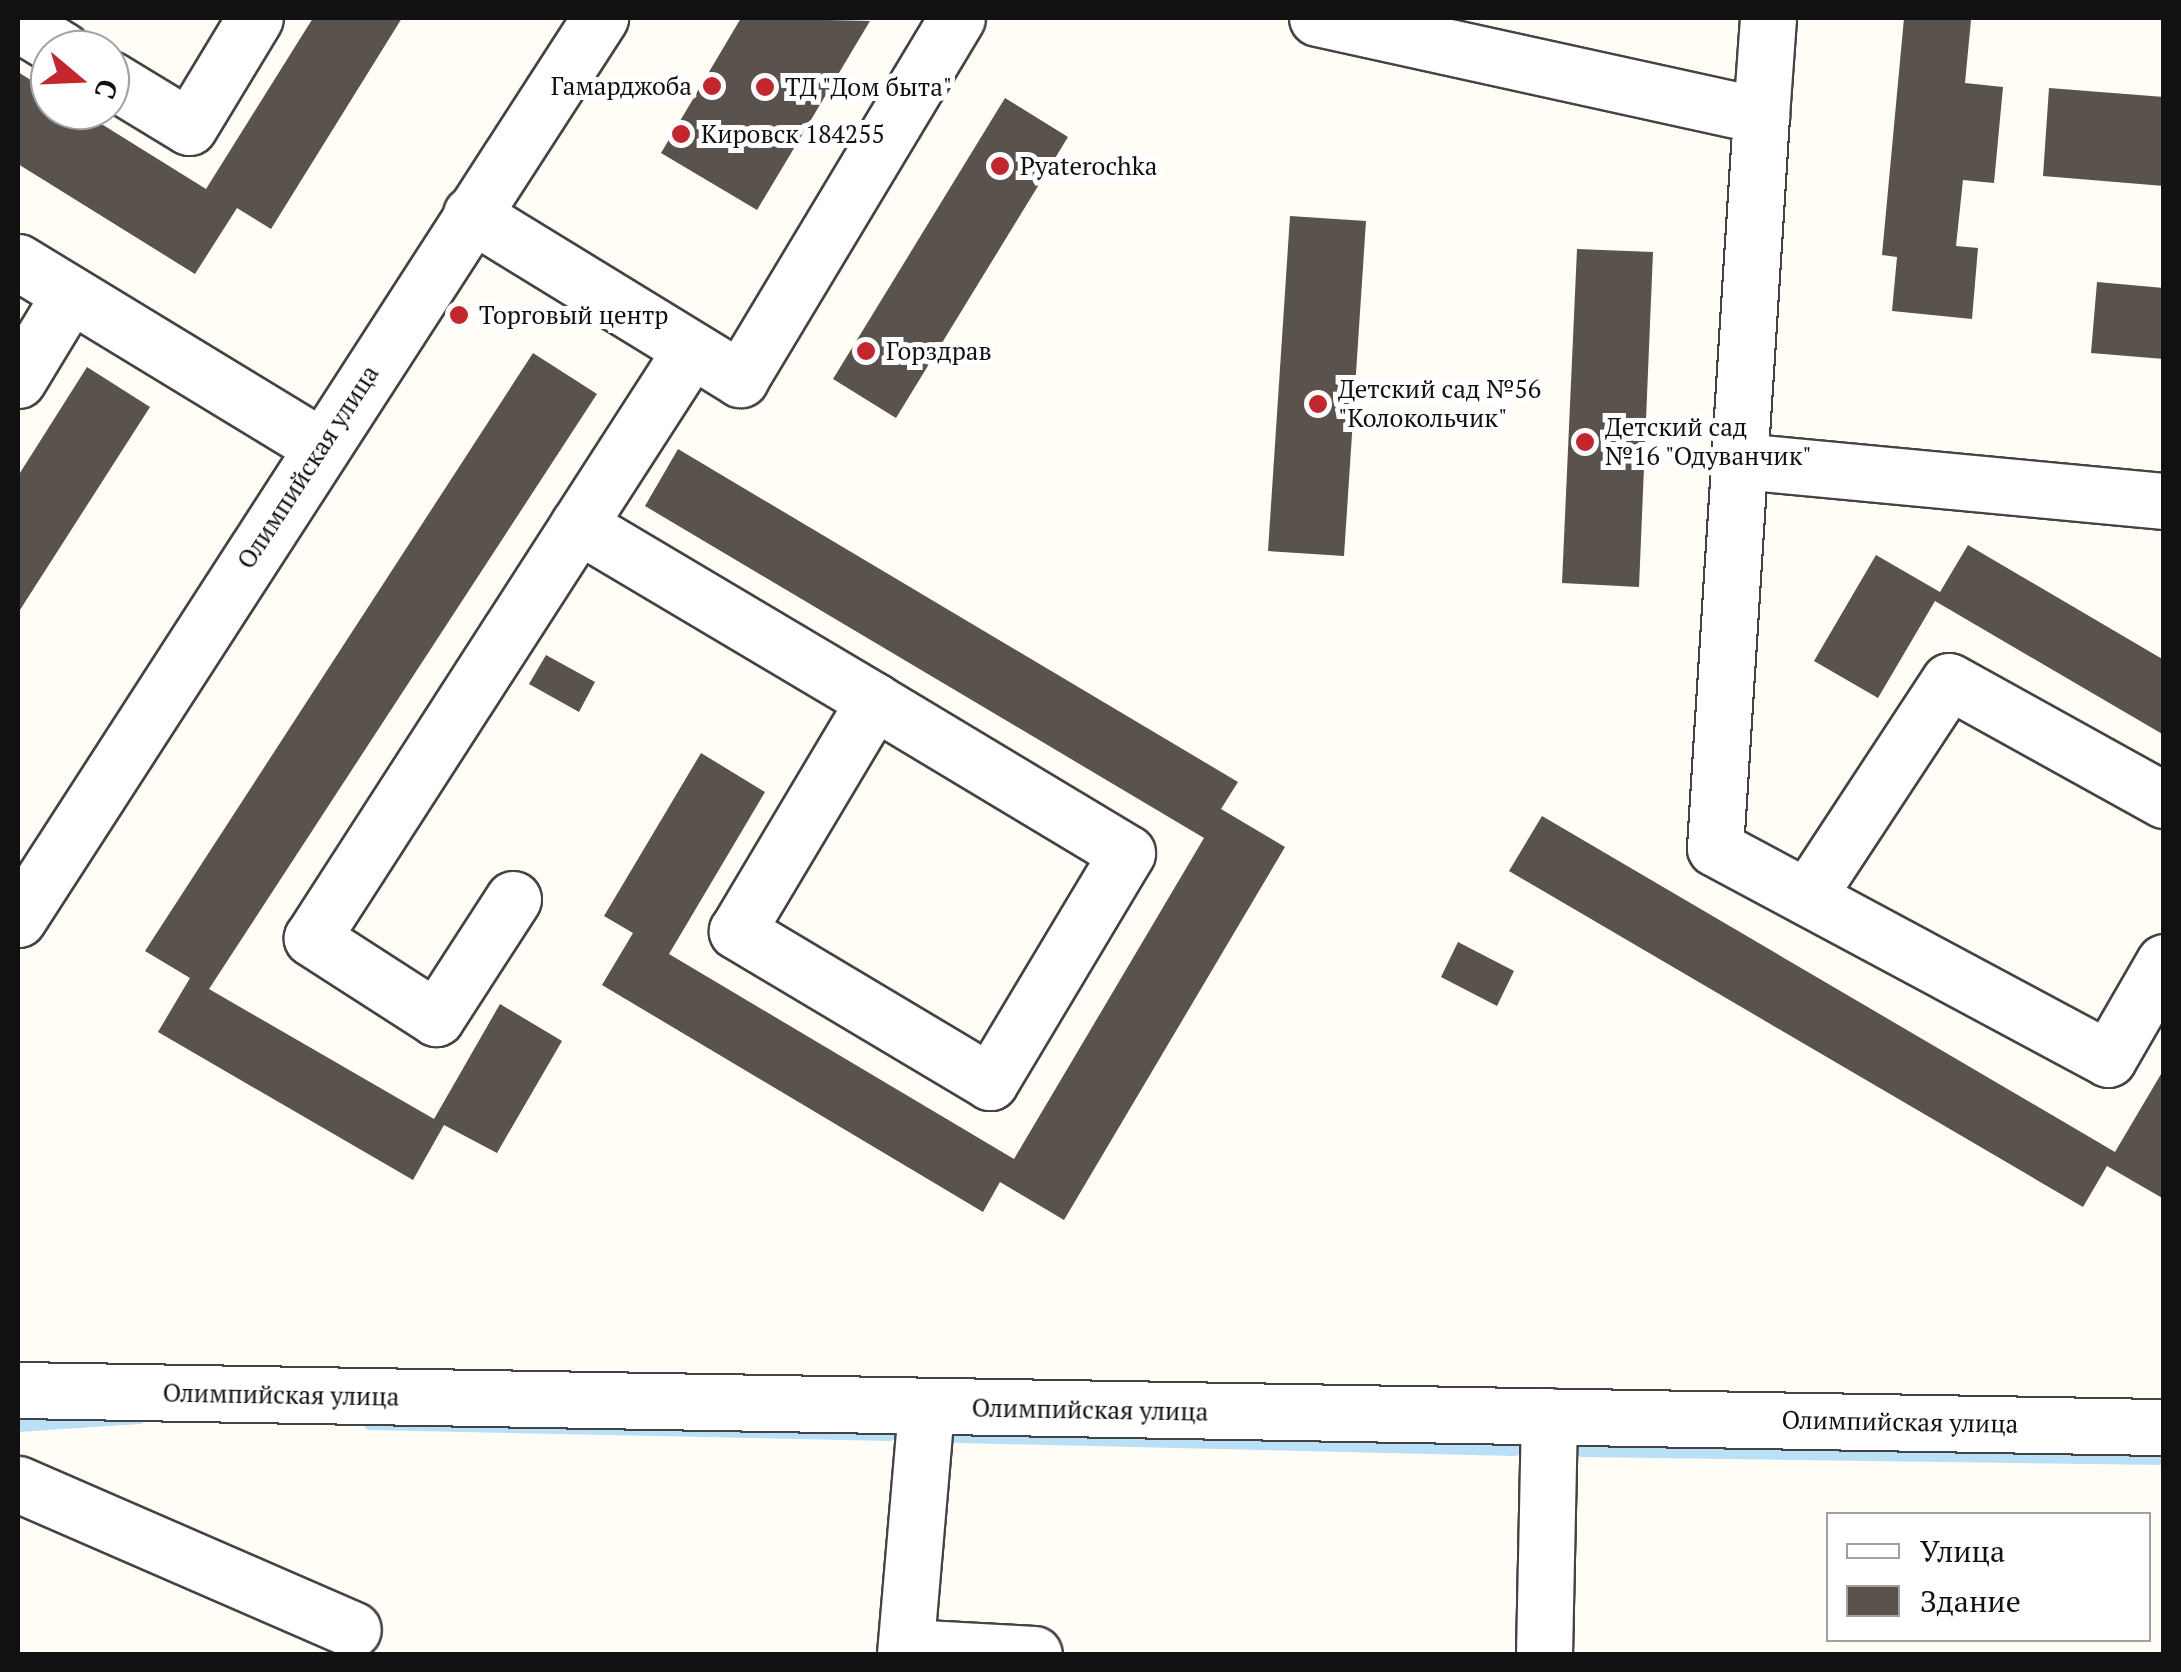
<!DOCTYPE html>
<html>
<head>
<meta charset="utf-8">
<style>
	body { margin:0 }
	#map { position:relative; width:2181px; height:1672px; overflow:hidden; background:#fffdf5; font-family:"PT Serif",serif }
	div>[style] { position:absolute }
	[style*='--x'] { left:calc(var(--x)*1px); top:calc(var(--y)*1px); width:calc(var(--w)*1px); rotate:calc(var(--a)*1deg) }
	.stream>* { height:12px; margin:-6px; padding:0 6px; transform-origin:6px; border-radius:6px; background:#b9e0f7 }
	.building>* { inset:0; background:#5a524d }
	.roads { filter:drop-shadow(2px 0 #444) drop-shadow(-2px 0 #444) drop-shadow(0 2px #444) drop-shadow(0 -2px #444) }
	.minor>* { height:55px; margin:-27.5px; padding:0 27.5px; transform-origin:27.5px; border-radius:27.5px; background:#fff }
	.dots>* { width:28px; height:28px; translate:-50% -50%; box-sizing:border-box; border:5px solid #fff; border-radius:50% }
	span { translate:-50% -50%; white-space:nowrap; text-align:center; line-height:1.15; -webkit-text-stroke:10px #fff; paint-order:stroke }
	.poi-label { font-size:25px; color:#111 }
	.right { translate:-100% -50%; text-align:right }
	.left { translate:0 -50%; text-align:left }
	.street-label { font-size:25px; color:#111 }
	.frame { position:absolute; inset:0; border:20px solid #111; pointer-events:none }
	.legend { position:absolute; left:1826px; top:1512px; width:325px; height:130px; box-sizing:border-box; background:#fff; border:2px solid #a0a0a0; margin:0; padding:12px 18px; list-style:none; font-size:30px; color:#111 }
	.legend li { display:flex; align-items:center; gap:20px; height:50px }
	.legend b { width:50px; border:2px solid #a0a0a0 }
	.north { position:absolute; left:30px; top:30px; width:100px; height:100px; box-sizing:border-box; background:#fff; border:2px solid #a0a0a0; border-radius:50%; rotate:109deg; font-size:28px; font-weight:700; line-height:40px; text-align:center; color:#111 }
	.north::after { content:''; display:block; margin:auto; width:35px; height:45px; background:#c4262e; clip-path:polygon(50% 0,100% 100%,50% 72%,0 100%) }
</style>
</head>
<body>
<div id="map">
	<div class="stream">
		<div style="--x:370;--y:1424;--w:520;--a:1.21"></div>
		<div style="--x:18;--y:1426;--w:122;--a:-3.8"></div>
		<div style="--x:957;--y:1437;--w:558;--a:1.33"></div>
		<div style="--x:1582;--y:1451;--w:582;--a:0.79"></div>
	</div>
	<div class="building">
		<div style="clip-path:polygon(313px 18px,402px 18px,271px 229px,237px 208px,195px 274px,18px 164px,18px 72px,50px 92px,50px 110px,79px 110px,206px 189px)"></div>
		<div style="clip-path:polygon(741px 18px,870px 21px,757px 210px,661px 153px)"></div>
		<div style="clip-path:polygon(1904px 18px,1993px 18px,1971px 20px,1965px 83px,2003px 87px,1994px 183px,1963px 180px,1956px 246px,1978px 248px,1972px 319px,1892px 311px,1897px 257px,1882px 255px)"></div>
		<div style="clip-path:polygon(2049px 88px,2164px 97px,2164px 186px,2043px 176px)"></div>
		<div style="clip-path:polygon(1005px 98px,1068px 137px,896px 418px,833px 379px)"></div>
		<div style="clip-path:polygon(1290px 216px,1366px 221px,1344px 556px,1268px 551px)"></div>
		<div style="clip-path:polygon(1577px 249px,1653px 252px,1639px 587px,1562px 583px)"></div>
		<div style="clip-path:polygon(2097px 282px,2164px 288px,2164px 359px,2091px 353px)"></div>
		<div style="clip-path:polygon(533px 353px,597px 394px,209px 989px,434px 1119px,500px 1004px,562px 1041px,497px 1153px,444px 1125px,413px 1180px,158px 1032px,190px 978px,145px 951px)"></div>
		<div style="clip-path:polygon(87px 367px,150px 407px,18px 613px,18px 476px)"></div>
		<div style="clip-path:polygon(678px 449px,1238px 782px,1221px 809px,1285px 847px,1064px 1220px,1000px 1182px,983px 1212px,602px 985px,633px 933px,604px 916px,701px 753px,765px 792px,669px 954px,1014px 1159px,1204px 838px,645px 506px)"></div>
		<div style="clip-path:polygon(1968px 545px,2164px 660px,2164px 735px,1935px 601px,1878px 698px,1814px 661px,1876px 555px,1940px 592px)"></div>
		<div style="clip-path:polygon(546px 655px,595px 682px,579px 712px,529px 684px)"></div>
		<div style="clip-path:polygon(1542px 816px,2115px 1152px,2164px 1069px,2164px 1199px,2107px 1166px,2083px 1207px,1509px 871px)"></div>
		<div style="clip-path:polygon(1458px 942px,1514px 971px,1497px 1006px,1441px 977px)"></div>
	</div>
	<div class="roads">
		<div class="minor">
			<div style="--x:1317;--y:18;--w:455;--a:12.4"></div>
			<div style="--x:1761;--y:116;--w:98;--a:-85.9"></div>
			<div style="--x:18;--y:23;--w:52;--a:31.5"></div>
			<div style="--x:110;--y:79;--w:92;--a:31.3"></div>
			<div style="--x:189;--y:127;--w:127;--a:-58.8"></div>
			<div style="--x:1761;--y:116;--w:733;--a:93.6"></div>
			<div style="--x:1715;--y:848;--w:446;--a:28.2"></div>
			<div style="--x:2108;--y:1059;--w:112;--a:-60"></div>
			<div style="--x:471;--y:214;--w:316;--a:31.5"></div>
			<div style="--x:740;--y:379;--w:421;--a:-59"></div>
			<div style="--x:18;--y:262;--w:354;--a:31.3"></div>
			<div style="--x:18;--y:380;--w:100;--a:-58.8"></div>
			<div style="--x:1740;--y:461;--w:426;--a:5.4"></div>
			<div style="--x:578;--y:525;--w:344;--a:30.7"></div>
			<div style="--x:874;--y:701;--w:295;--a:31"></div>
			<div style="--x:1127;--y:853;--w:267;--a:120.9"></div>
			<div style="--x:990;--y:1082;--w:295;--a:-149.2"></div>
			<div style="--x:737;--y:931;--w:268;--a:-59.2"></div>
			<div style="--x:1807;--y:897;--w:258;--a:-56.7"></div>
			<div style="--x:1949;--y:681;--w:246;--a:29"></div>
			<div style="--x:513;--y:899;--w:142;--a:122.9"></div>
			<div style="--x:436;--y:1018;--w:148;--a:-147.2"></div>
			<div style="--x:312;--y:938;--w:700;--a:-57.2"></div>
			<div style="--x:18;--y:919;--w:1073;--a:-57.14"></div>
			<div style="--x:18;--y:1390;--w:2146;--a:0.99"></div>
			<div style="--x:18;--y:1484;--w:365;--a:23.5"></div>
			<div style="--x:906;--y:1647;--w:128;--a:3.1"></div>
			<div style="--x:905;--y:1654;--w:248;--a:-85.1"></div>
			<div style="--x:1544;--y:1654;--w:238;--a:-88.8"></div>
		</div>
	</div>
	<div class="dots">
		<div style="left:712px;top:86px;background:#c4262e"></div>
		<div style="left:765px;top:87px;background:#c4262e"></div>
		<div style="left:681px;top:134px;background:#c4262e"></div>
		<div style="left:1000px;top:166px;background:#c4262e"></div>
		<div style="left:459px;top:315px;background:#c4262e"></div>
		<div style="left:866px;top:351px;background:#c4262e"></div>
		<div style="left:1318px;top:404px;background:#c4262e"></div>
		<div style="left:1585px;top:442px;background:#c4262e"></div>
	</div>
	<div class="poi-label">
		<span class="right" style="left:692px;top:86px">Гамарджоба</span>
		<span class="left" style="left:785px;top:87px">ТД "Дом быта"</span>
		<span class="left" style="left:701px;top:134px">Кировск 184255</span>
		<span class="left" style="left:1020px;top:166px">Pyaterochka</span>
		<span class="left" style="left:479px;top:315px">Торговый центр</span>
		<span class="left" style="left:886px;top:351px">Горздрав</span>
		<span class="left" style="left:1338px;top:404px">Детский сад №56<br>"Колокольчик"</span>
		<span class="left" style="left:1605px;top:442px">Детский сад<br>№16 "Одуванчик"</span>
	</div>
	<div class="street-label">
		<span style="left:308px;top:467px;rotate:-57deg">Олимпийская улица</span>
		<span style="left:281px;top:1395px;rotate:1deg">Олимпийская улица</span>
		<span style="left:1090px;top:1410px;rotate:1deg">Олимпийская улица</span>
		<span style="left:1900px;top:1422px;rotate:1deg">Олимпийская улица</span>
	</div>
	<div class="frame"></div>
	<ul class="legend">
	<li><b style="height:12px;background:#fff"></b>Улица</li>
	<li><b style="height:28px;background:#5a524d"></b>Здание</li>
	</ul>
	<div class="north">С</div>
</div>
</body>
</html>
